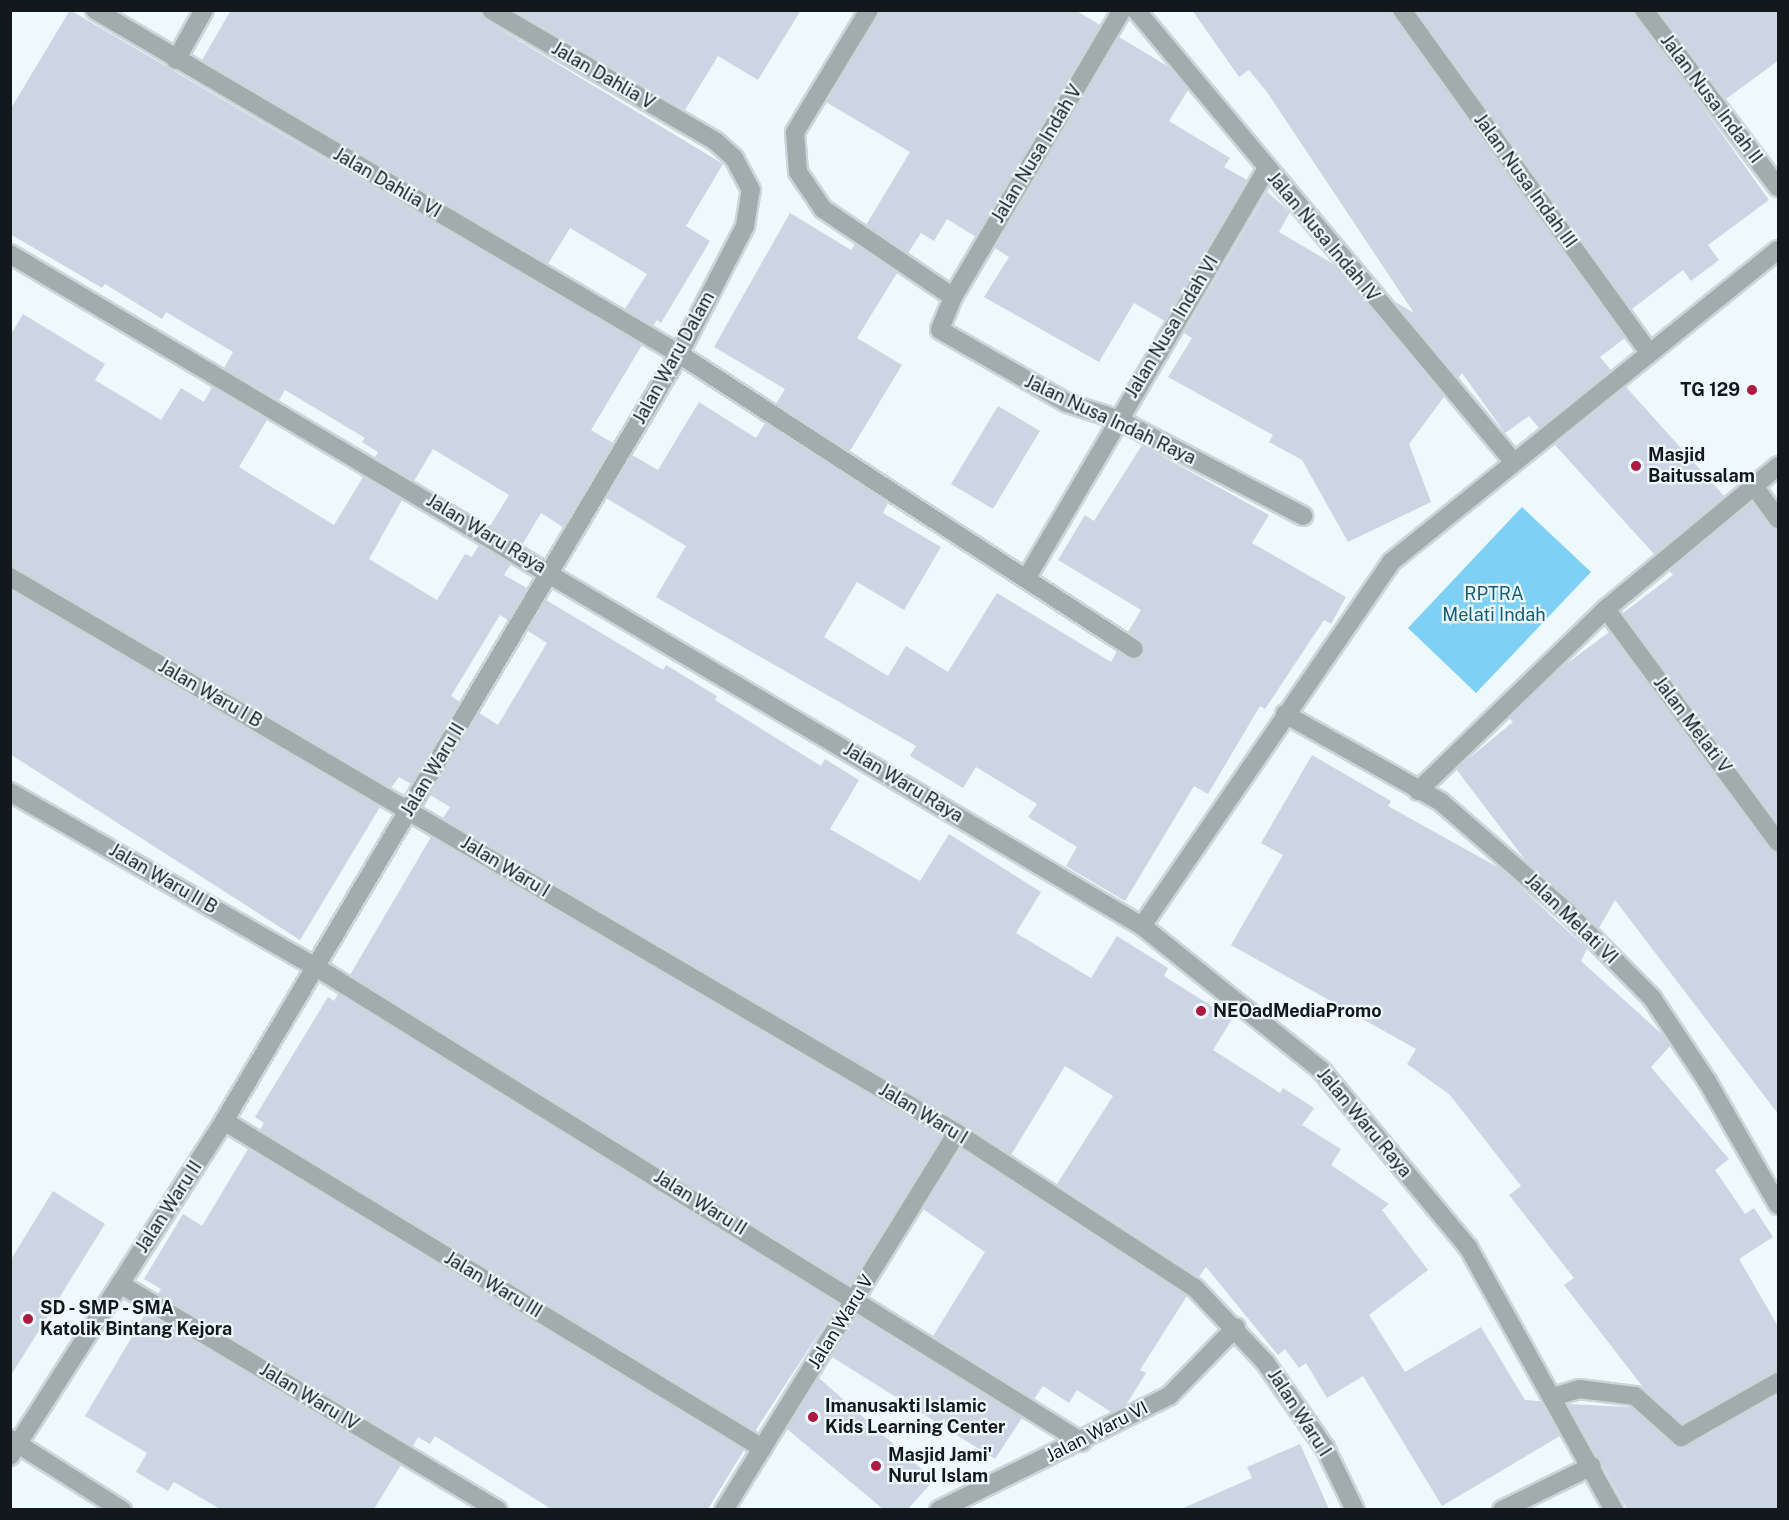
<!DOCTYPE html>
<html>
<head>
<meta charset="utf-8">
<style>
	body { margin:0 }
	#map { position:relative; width:1789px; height:1520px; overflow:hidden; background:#eef9fe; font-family:"Public Sans",sans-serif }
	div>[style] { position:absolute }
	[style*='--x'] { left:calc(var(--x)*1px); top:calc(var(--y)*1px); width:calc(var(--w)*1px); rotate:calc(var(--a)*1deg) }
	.green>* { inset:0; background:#7ed1f5 }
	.building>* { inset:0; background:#cbd5e3 }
	.roads { filter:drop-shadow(2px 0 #cbd5da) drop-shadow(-2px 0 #cbd5da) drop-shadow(0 2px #cbd5da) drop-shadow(0 -2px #cbd5da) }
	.minor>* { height:18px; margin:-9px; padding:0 9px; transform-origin:9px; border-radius:9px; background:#a3acac }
	.dots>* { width:16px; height:16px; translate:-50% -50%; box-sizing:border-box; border:3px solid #eef9fe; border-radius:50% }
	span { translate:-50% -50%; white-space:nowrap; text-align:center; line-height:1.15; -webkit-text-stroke:4.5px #eef9fe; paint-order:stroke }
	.street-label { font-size:18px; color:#12181b }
	.poi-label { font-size:18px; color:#12181b; font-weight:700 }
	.right { translate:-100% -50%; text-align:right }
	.left { translate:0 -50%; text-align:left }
	.park-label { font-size:18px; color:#105d78 }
	.frame { position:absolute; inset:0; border:12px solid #12181b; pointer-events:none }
</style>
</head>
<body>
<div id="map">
	<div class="green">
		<div style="clip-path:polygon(1522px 507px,1591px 572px,1476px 693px,1408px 628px)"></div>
	</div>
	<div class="building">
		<div style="clip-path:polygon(70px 10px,642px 345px,591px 430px,613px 443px,563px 527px,541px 513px,522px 545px,490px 526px,509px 495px,433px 449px,414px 481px,375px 457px,378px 452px,362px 442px,365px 438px,285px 390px,279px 400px,224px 368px,233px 352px,166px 312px,162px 319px,105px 284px,102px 288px,10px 234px,10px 110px)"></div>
		<div style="clip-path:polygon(231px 10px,480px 10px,485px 20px,723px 164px,686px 226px,710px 241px,661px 323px,657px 320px,653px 326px,625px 309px,647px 274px,570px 228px,548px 264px,202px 60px)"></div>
		<div style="clip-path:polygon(514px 10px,801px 10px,758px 80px,718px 56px,685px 110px)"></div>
		<div style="clip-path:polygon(882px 10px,1075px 10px,1100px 25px,976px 237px,947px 219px,934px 241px,921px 233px,908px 253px,866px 225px,910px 152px,826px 102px)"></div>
		<div style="clip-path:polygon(1192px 10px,1391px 10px,1625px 338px,1600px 357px,1611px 370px,1539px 428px,1529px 416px,1505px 433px,1462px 373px,1458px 378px,1394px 301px,1414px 313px,1267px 92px,1249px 70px,1239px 77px)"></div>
		<div style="clip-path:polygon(1416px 10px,1633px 10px,1769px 200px,1708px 245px,1719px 260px,1691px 281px,1683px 270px,1632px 309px)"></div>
		<div style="clip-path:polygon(1658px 10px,1779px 10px,1779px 60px,1726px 99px)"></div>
		<div style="clip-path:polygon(1119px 37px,1169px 67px,1188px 90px,1169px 121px,1230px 158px,1224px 167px,1247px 180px,1165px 321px,1134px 303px,1099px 362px,984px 297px,1009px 257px,995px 248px)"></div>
		<div style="clip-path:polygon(1267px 192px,1290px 212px,1279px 232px,1335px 265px,1444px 397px,1409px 444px,1431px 502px,1348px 542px,1302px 460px,1269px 442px,1273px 435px,1168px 377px,1192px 338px,1184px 333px)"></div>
		<div style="clip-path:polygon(790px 213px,851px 250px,855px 244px,897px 273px,857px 338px,902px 365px,850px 451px,776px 404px,785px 389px,714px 347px)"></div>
		<div style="clip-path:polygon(23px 314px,105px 364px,95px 380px,161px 420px,181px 388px,204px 402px,212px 387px,267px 420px,239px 467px,334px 525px,363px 477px,402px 500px,369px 559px,437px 600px,465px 554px,472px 557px,479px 545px,511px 564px,504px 575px,527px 588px,508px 620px,500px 615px,451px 696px,460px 702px,411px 784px,399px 777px,391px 788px,10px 566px,10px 336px)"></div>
		<div style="clip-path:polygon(1626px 387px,1724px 496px,1654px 554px,1555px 445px)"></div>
		<div style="clip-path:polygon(699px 402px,756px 438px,765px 423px,888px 503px,883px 513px,941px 547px,904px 610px,857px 582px,824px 637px,888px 676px,906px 646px,948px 672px,997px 593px,1111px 662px,1117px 651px,1133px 660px,1143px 656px,1144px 643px,1128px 632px,1141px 610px,1058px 560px,1085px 515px,1094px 521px,1142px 445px,1269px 515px,1252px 543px,1346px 597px,1331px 624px,1324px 620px,1265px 709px,1260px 706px,1208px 794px,1194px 786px,1125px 901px,1066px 866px,1077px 847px,1028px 817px,1037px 804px,976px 767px,963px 788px,910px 756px,916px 746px,656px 597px,686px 546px,606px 498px,632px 455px,658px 470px)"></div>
		<div style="clip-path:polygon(998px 406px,1040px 431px,993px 509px,951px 484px)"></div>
		<div style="clip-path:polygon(1752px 502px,1769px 526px,1779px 530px,1779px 824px,1623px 613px,1673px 575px,1669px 571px)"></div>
		<div style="clip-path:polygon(10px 590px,380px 807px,300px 940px,10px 754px)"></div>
		<div style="clip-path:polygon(546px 600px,663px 670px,666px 665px,717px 696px,715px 700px,821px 766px,825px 759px,859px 780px,830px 829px,920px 881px,949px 834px,1041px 892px,1016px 933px,1091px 978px,1117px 936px,1168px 968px,1164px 976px,1232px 1019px,1213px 1050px,1280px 1093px,1283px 1088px,1314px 1108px,1302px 1125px,1341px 1149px,1331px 1165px,1389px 1204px,1382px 1210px,1428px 1270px,1369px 1315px,1405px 1372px,1481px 1327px,1525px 1400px,1540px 1401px,1560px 1436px,1442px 1506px,1363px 1376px,1327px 1398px,1306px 1363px,1299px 1368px,1285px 1349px,1278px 1355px,1206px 1267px,1199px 1277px,1057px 1184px,1113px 1096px,1065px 1066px,1011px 1155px,443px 818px,450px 807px,430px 795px,479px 713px,498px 725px,547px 643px,528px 631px)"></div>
		<div style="clip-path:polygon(1609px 632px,1769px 849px,1779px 853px,1779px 1115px,1615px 900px,1599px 928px,1526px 861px,1456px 769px,1513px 722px,1509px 718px,1561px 668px)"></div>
		<div style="clip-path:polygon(1312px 755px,1391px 801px,1388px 806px,1501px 869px,1587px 949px,1581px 961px,1664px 1036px,1670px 1046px,1651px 1067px,1729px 1159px,1715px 1170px,1745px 1214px,1754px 1208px,1773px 1237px,1739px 1259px,1779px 1328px,1779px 1371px,1682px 1423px,1646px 1391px,1564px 1285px,1574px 1278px,1509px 1195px,1521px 1186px,1450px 1095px,1407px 1064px,1416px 1049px,1231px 945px,1283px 855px,1261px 843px)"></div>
		<div style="clip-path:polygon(431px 837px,941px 1137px,850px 1285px,350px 975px)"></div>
		<div style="clip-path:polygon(338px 994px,838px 1304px,755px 1431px,260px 1130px,264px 1123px,255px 1117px,328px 997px,334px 1001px)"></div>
		<div style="clip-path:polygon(248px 1149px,744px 1450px,708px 1509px,551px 1509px,435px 1436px,430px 1444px,418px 1437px,413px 1446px,158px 1294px,161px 1289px,144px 1279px,183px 1214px,202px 1226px)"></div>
		<div style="clip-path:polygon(961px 1149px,1187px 1296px,1140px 1370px,1146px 1373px,1126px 1405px,1111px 1412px,1077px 1390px,1069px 1403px,1043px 1386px,1034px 1399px,933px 1336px,985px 1252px,923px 1209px)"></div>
		<div style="clip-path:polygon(53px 1191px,105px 1224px,10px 1377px,10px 1261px)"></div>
		<div style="clip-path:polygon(146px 1313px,401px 1465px,374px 1509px,220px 1509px,174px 1482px,168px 1491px,136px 1472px,147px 1453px,85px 1416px)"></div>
		<div style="clip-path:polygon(857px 1316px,1022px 1418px,995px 1459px,832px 1357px)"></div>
		<div style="clip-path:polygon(819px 1378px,934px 1480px,908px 1509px,883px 1509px,787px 1429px)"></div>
		<div style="clip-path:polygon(1779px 1395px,1779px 1509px,1627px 1509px,1568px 1404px,1630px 1407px,1681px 1448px)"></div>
		<div style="clip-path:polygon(1300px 1444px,1329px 1509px,1181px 1509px,1252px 1478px,1247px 1467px)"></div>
	</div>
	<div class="roads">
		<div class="minor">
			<div style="--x:95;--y:10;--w:678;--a:30.5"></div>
			<div style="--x:679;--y:354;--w:542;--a:32.96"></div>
			<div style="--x:869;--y:10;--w:143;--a:121.2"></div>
			<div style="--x:795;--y:132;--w:40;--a:85.7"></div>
			<div style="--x:798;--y:172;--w:45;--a:56"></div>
			<div style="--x:823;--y:209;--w:157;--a:34.1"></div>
			<div style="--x:1122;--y:10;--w:333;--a:120.5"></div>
			<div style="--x:953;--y:297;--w:35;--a:112"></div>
			<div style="--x:940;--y:330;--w:146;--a:29.9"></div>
			<div style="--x:1067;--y:403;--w:52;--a:17.7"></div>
			<div style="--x:1117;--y:419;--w:210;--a:27.5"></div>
			<div style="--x:1136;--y:10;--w:588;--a:50.11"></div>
			<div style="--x:1402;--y:10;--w:422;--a:54.2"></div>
			<div style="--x:1644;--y:10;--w:222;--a:52.9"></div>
			<div style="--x:176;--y:60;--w:57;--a:-60.8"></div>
			<div style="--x:10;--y:254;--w:1316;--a:30.7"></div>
			<div style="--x:1142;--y:926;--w:230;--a:38.8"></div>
			<div style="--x:1321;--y:1070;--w:230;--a:50.3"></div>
			<div style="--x:1468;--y:1247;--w:301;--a:61"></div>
			<div style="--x:1754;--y:486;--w:41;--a:54"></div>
			<div style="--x:10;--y:577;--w:1098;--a:30.42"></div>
			<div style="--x:957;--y:1133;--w:284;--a:33.1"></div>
			<div style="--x:1195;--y:1288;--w:102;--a:46.6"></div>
			<div style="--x:1265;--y:1362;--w:105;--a:55.1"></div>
			<div style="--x:1325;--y:1448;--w:69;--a:64.2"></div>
			<div style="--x:1026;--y:579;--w:476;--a:-59.6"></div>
			<div style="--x:1606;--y:609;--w:290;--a:53.6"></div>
			<div style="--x:1285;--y:714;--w:179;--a:29.4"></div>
			<div style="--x:1441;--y:802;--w:167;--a:41.1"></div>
			<div style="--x:1567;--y:912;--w:121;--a:45.3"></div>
			<div style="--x:1652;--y:998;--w:100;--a:56.5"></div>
			<div style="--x:1707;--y:1081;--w:143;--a:60.2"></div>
			<div style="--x:1418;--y:791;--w:262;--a:-44.1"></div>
			<div style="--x:1606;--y:609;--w:224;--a:-39.7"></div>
			<div style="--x:10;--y:792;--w:353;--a:29.8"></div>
			<div style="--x:316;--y:967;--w:901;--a:31.8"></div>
			<div style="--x:1142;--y:926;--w:441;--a:-55.6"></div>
			<div style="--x:1391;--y:562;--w:497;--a:-38.9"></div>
			<div style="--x:224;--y:1121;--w:630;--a:31.29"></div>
			<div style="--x:120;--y:1284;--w:440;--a:30.9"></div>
			<div style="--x:1553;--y:1397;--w:27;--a:-17"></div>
			<div style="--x:1579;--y:1389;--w:56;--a:7.1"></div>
			<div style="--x:1635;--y:1396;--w:62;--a:41.7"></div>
			<div style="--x:1681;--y:1437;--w:112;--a:-29.6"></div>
			<div style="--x:10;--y:1439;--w:133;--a:32.4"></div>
			<div style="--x:10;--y:1456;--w:398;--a:-57.4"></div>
			<div style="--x:224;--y:1121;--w:892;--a:-59.32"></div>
			<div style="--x:679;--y:354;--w:144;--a:-62.7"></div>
			<div style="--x:745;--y:226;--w:36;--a:-81"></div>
			<div style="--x:751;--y:190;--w:36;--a:-118"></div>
			<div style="--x:734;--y:158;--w:25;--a:-138"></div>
			<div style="--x:715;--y:141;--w:259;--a:-149.7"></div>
			<div style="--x:724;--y:1510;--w:443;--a:-58.3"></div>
			<div style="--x:939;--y:1510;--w:257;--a:-26.4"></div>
			<div style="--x:1169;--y:1396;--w:96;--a:-45.8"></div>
			<div style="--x:1502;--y:1510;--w:100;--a:-26.1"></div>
		</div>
	</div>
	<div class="dots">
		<div style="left:1752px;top:390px;background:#ad1941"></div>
		<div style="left:1636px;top:466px;background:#ad1941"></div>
		<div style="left:1201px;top:1011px;background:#ad1941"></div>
		<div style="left:28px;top:1319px;background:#ad1941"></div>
		<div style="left:813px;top:1417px;background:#ad1941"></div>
		<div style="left:876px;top:1466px;background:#ad1941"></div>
	</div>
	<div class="street-label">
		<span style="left:603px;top:76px;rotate:30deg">Jalan Dahlia V</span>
		<span style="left:1711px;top:99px;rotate:53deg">Jalan Nusa Indah II</span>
		<span style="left:1037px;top:154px;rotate:-59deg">Jalan Nusa Indah V</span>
		<span style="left:1525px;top:181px;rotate:54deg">Jalan Nusa Indah III</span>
		<span style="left:387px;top:183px;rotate:30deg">Jalan Dahlia VI</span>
		<span style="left:1323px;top:237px;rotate:50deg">Jalan Nusa Indah IV</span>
		<span style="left:1172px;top:327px;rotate:-59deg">Jalan Nusa Indah VI</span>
		<span style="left:674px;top:358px;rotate:-61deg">Jalan Waru Dalam</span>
		<span style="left:1110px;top:420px;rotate:25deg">Jalan Nusa Indah Raya</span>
		<span style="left:486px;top:534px;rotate:31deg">Jalan Waru Raya</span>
		<span style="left:210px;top:694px;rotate:30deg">Jalan Waru I B</span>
		<span style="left:1692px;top:725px;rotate:53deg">Jalan Melati V</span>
		<span style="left:433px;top:770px;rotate:-59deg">Jalan Waru II</span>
		<span style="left:903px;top:783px;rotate:31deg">Jalan Waru Raya</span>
		<span style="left:505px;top:867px;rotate:31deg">Jalan Waru I</span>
		<span style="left:163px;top:879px;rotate:30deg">Jalan Waru II B</span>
		<span style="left:1571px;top:919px;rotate:44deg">Jalan Melati VI</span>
		<span style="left:923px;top:1114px;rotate:31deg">Jalan Waru I</span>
		<span style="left:1364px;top:1123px;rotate:50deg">Jalan Waru Raya</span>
		<span style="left:700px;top:1203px;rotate:32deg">Jalan Waru II</span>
		<span style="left:169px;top:1207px;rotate:-57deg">Jalan Waru II</span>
		<span style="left:493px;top:1285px;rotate:31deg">Jalan Waru III</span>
		<span style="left:841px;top:1322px;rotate:-58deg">Jalan Waru V</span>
		<span style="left:309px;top:1397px;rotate:31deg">Jalan Waru IV</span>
		<span style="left:1299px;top:1413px;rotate:57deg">Jalan Waru I</span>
		<span style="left:1097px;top:1432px;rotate:-27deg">Jalan Waru VI</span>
	</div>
	<div class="poi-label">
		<span class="right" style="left:1740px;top:390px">TG 129</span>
		<span class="left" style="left:1648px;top:466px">Masjid<br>Baitussalam</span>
		<span class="left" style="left:1213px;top:1011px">NEOadMediaPromo</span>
		<span class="left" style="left:40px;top:1319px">SD - SMP - SMA<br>Katolik Bintang Kejora</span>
		<span class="left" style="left:825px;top:1417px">Imanusakti Islamic<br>Kids Learning Center</span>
		<span class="left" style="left:888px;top:1466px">Masjid Jami'<br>Nurul Islam</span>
	</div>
	<div class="park-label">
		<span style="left:1494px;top:605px">RPTRA<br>Melati Indah</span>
	</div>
	<div class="frame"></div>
</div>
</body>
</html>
